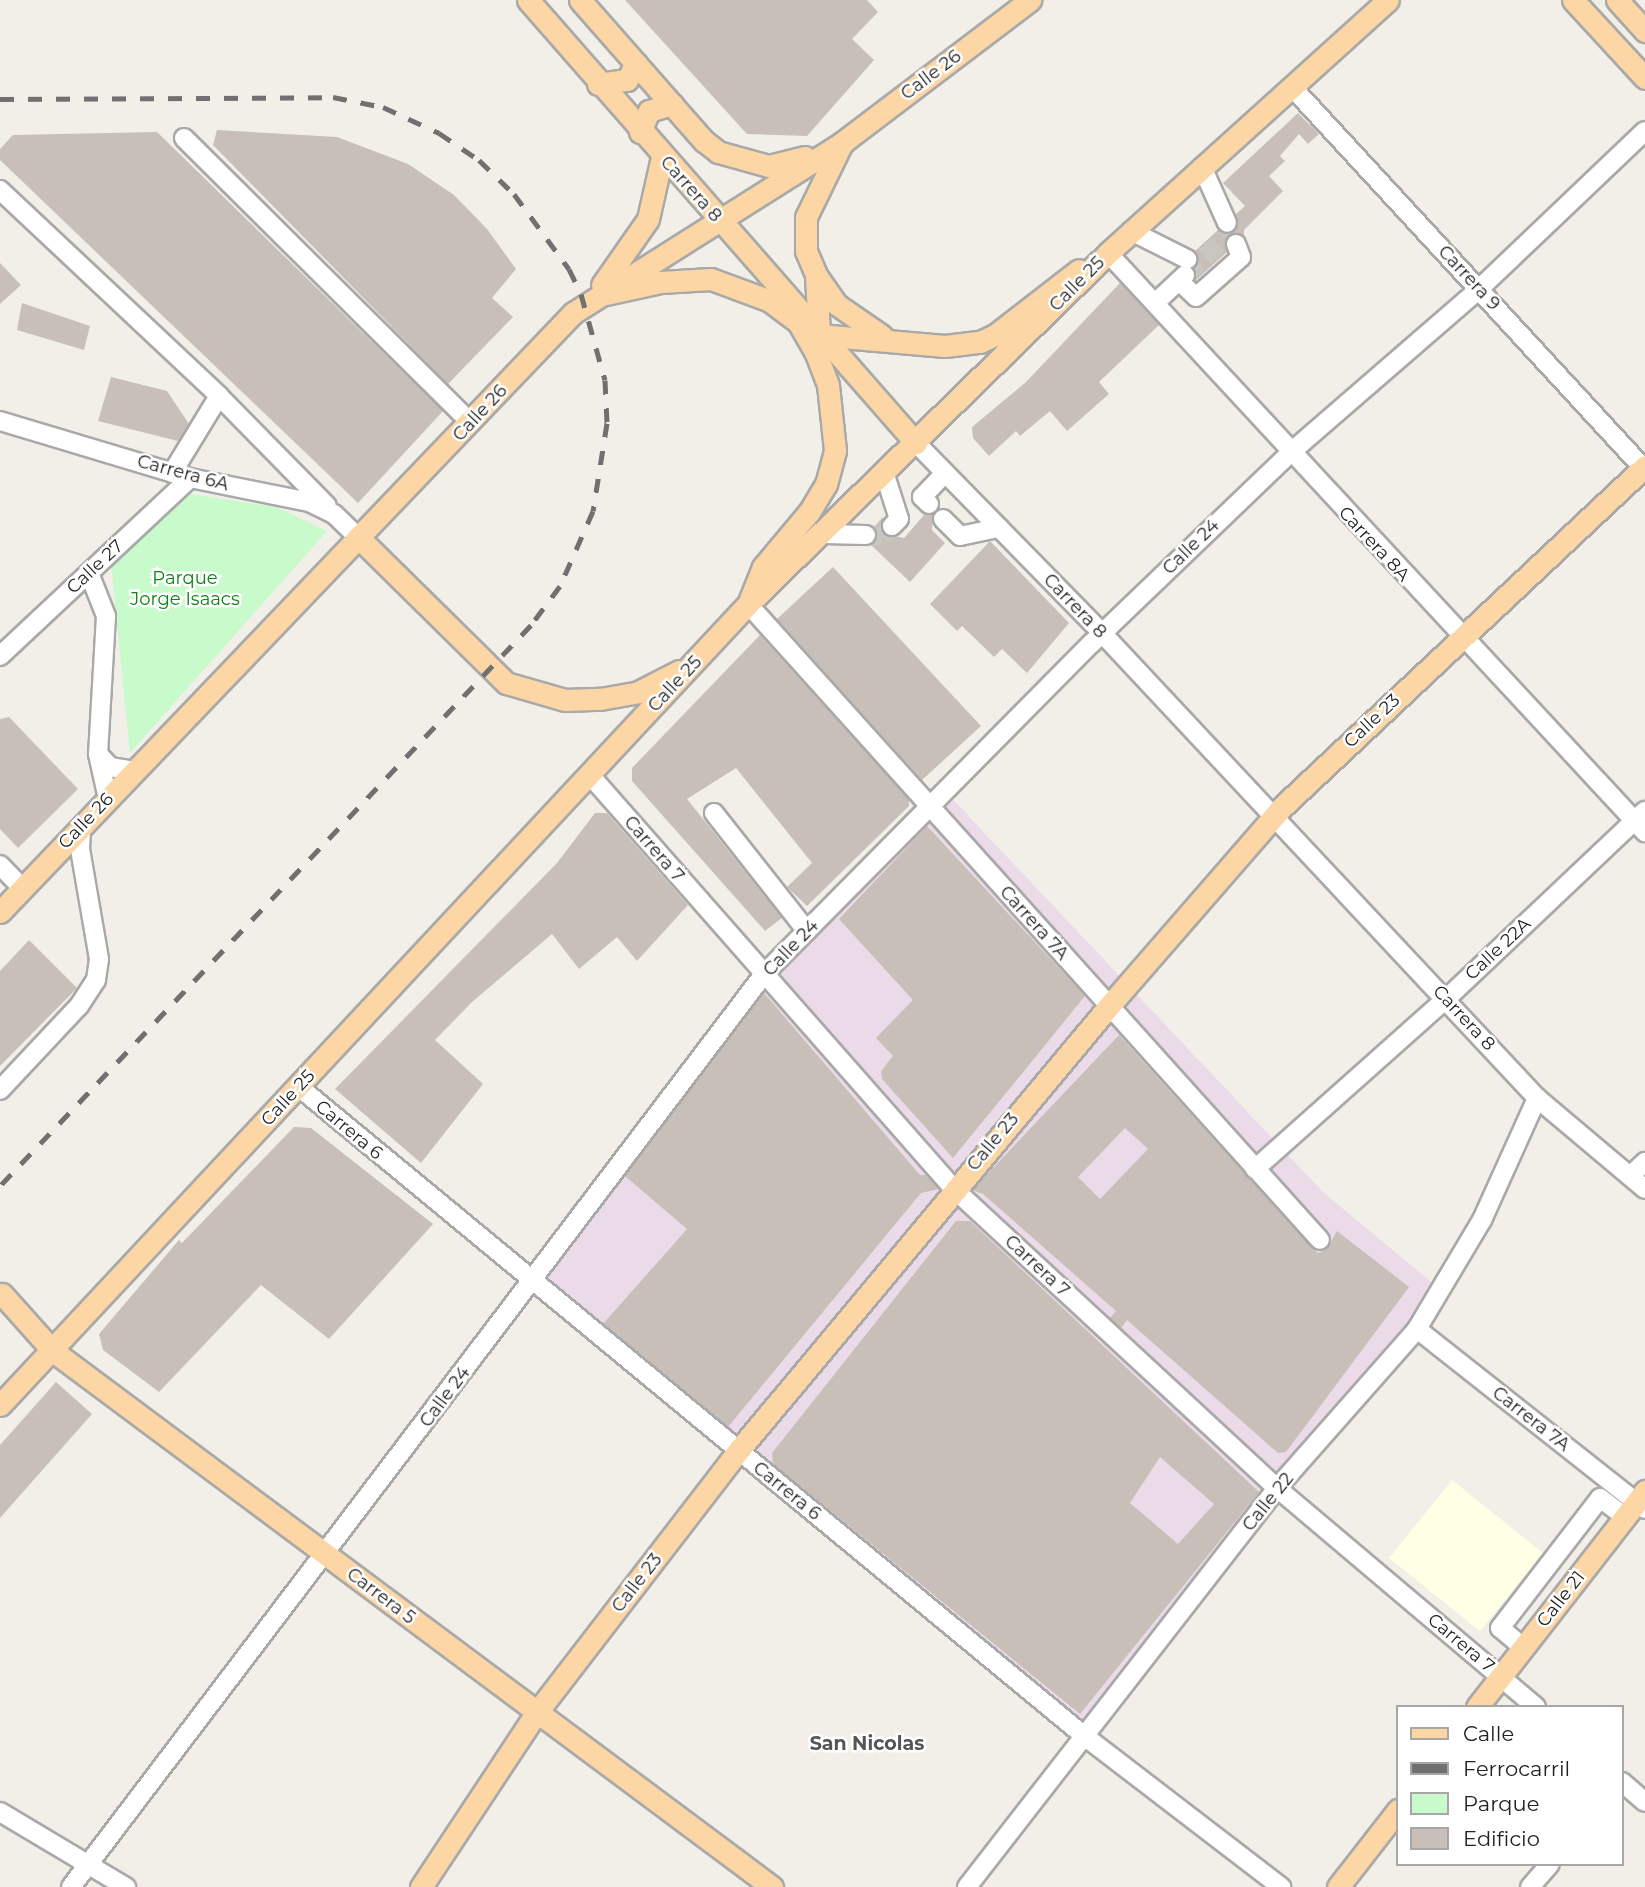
<!DOCTYPE html>
<html>
<head>
<meta charset="utf-8">
<style>
	body { margin:0 }
	#map { position:relative; width:1645px; height:1887px; overflow:hidden; background:#f2efe9; font-family:Montserrat,sans-serif }
	div>[style] { position:absolute }
	[style*='--x'] { left:calc(var(--x)*1px); top:calc(var(--y)*1px); width:calc(var(--w)*1px); rotate:calc(var(--a)*1deg) }
	.industrial>* { inset:0; background:#ebdbe8 }
	.education>* { inset:0; background:#ffffe5 }
	.park>* { inset:0; background:#c8facc }
	.building>* { inset:0; background:#c7bfb8 }
	.minor-tunnel>* { height:18px; margin-top:-9px; transform-origin:0; background:repeating-linear-gradient(90deg,#c8c6c1 0 18px,transparent 0 27px) }
	.roads { filter:drop-shadow(2px 0 #a9a9a9) drop-shadow(-2px 0 #a9a9a9) drop-shadow(0 2px #a9a9a9) drop-shadow(0 -2px #a9a9a9) }
	.minor>* { height:18px; margin:-9px; padding:0 9px; transform-origin:9px; border-radius:9px; background:#fff }
	.major>* { height:21px; margin:-10.5px; padding:0 10.5px; transform-origin:10.5px; border-radius:10.5px; background:#fcd6a4 }
	.rail>* { height:5px; margin-top:-2.5px; transform-origin:0; background:repeating-linear-gradient(90deg,#707070 0 14px,transparent 0 28px) }
	span { translate:-50% -50%; white-space:nowrap; text-align:center; line-height:1.15; -webkit-text-stroke:5px #fff; paint-order:stroke }
	.street-label { font-size:18px; color:#222 }
	.park-label { font-size:18px; color:#0c8416 }
	.neighbourhood-label { font-size:19px; color:#555; font-weight:700 }
	.legend { position:absolute; left:1396px; top:1705px; width:228px; height:161px; box-sizing:border-box; background:#fff; border:2px solid #a7a7a7; margin:0; padding:9px 12px; list-style:none; font-size:21px; color:#222 }
	.legend li { display:flex; align-items:center; gap:14px; height:35px }
	.legend b { width:35px; border:2px solid #a7a7a7 }
</style>
</head>
<body>
<div id="map">
	<div class="industrial">
		<div style="clip-path:polygon(945px 791px,1324px 1193px,1441px 1290px,1083px 1735px,531px 1283px,764px 974px)"></div>
	</div>
	<div class="education">
		<div style="clip-path:polygon(1452px 1480px,1543px 1553px,1480px 1631px,1389px 1558px)"></div>
	</div>
	<div class="park">
		<div style="clip-path:polygon(191px 494px,276px 507px,327px 531px,130px 753px,111px 564px)"></div>
	</div>
	<div class="building">
		<div style="clip-path:polygon(625px 0,867px 0,878px 12px,852px 39px,874px 60px,807px 136px,747px 134px)"></div>
		<div style="clip-path:polygon(1298px 113px,1319px 134px,1308px 144px,1299px 134px,1280px 156px,1285px 161px,1269px 176px,1283px 191px,1244px 230px,1244px 236px,1237px 233px,1228px 236px,1227px 252px,1195px 281px,1195px 251px,1218px 230px,1227px 234px,1236px 230px,1236px 214px,1245px 206px,1223px 183px)"></div>
		<div style="clip-path:polygon(217px 130px,337px 137px,408px 164px,454px 195px,487px 229px,516px 269px,492px 298px,513px 317px,448px 384px,213px 145px)"></div>
		<div style="clip-path:polygon(157px 132px,443px 411px,358px 503px,0 160px,0 149px,13px 135px)"></div>
		<div style="clip-path:polygon(0 263px,21px 285px,0 304px)"></div>
		<div style="clip-path:polygon(1120px 283px,1159px 325px,1099px 382px,1109px 394px,1067px 431px,1050px 411px,1020px 436px,1016px 431px,989px 456px,973px 438px,972px 427px,1026px 382px)"></div>
		<div style="clip-path:polygon(22px 303px,90px 326px,84px 350px,17px 330px)"></div>
		<div style="clip-path:polygon(111px 377px,167px 391px,189px 424px,178px 441px,98px 421px)"></div>
		<div style="clip-path:polygon(921px 512px,933px 515px,932px 530px,945px 543px,910px 582px,871px 545px,877px 536px,874px 527px,883px 517px,885px 534px,904px 538px,924px 515px)"></div>
		<div style="clip-path:polygon(990px 541px,1069px 623px,1027px 673px,1002px 649px,994px 657px,962px 626px,957px 631px,930px 604px)"></div>
		<div style="clip-path:polygon(833px 567px,981px 726px,922px 780px,777px 619px)"></div>
		<div style="clip-path:polygon(760px 635px,909px 800px,909px 806px,807px 906px,787px 887px,812px 863px,736px 768px,687px 799px,782px 918px,765px 931px,632px 781px,632px 768px)"></div>
		<div style="clip-path:polygon(9px 717px,78px 789px,18px 848px,0 829px,0 719px)"></div>
		<div style="clip-path:polygon(595px 813px,607px 813px,688px 905px,637px 961px,617px 937px,579px 969px,552px 934px,472px 1002px,435px 1040px,483px 1084px,421px 1163px,335px 1089px,557px 863px)"></div>
		<div style="clip-path:polygon(927px 826px,1085px 996px,953px 1158px,882px 1079px,881px 1071px,893px 1056px,876px 1038px,913px 1000px,839px 919px)"></div>
		<div style="clip-path:polygon(29px 940px,77px 988px,0 1066px,0 971px)"></div>
		<div style="clip-path:polygon(764px 993px,920px 1175px,926px 1175px,939px 1189px,921px 1193px,728px 1427px,603px 1324px,687px 1229px,625px 1176px)"></div>
		<div style="clip-path:polygon(evenodd,1119px 1035px,1312px 1248px,1318px 1253px,1327px 1249px,1337px 1231px,1409px 1287px,1286px 1452px,1278px 1453px,1127px 1320px,1121px 1328px,1110px 1318px,1116px 1311px,983px 1194px,972px 1190px,1119px 1035px,1125px 1128px,1148px 1149px,1100px 1199px,1078px 1177px,1125px 1128px)"></div>
		<div style="clip-path:polygon(294px 1127px,311px 1128px,433px 1224px,329px 1339px,261px 1285px,159px 1392px,103px 1350px,99px 1334px,179px 1240px,182px 1243px)"></div>
		<div style="clip-path:polygon(evenodd,956px 1221px,970px 1221px,1259px 1492px,1080px 1714px,773px 1464px,772px 1453px,956px 1221px,1160px 1457px,1214px 1504px,1178px 1544px,1130px 1503px,1160px 1457px)"></div>
		<div style="clip-path:polygon(56px 1382px,92px 1414px,0 1518px,0 1445px)"></div>
	</div>
	<div class="minor-tunnel">
		<div style="--x:1185;--y:275;--w:62;--a:-42.4"></div>
		<div style="--x:866;--y:535;--w:16;--a:7"></div>
		<div style="--x:882;--y:537;--w:15;--a:-48"></div>
	</div>
	<div class="roads">
		<div class="minor">
			<div style="--x:1292;--y:87;--w:521;--a:47.33"></div>
			<div style="--x:184;--y:138;--w:404;--a:44.8"></div>
			<div style="--x:1202;--y:167;--w:61;--a:65.9"></div>
			<div style="--x:0;--y:190;--w:301;--a:43.2"></div>
			<div style="--x:219;--y:396;--w:90;--a:121.4"></div>
			<div style="--x:1131;--y:231;--w:63;--a:26.6"></div>
			<div style="--x:1108;--y:253;--w:790;--a:47.16"></div>
			<div style="--x:1179;--y:281;--w:23;--a:43"></div>
			<div style="--x:1196;--y:297;--w:60;--a:-41.6"></div>
			<div style="--x:1241;--y:257;--w:14;--a:-111"></div>
			<div style="--x:1155;--y:303;--w:41;--a:-43"></div>
			<div style="--x:219;--y:396;--w:154;--a:45.5"></div>
			<div style="--x:0;--y:421;--w:198;--a:16.7"></div>
			<div style="--x:190;--y:478;--w:121;--a:11.4"></div>
			<div style="--x:309;--y:502;--w:28;--a:26"></div>
			<div style="--x:334;--y:514;--w:33;--a:44"></div>
			<div style="--x:916;--y:443;--w:266;--a:45.6"></div>
			<div style="--x:1102;--y:633;--w:637;--a:46.91"></div>
			<div style="--x:1537;--y:1098;--w:141;--a:40.1"></div>
			<div style="--x:884;--y:472;--w:49;--a:72.3"></div>
			<div style="--x:899;--y:519;--w:10;--a:135"></div>
			<div style="--x:929;--y:504;--w:10;--a:-135"></div>
			<div style="--x:922;--y:497;--w:33;--a:-46"></div>
			<div style="--x:943;--y:519;--w:24;--a:45"></div>
			<div style="--x:960;--y:536;--w:40;--a:-12"></div>
			<div style="--x:823;--y:534;--w:43;--a:1.3"></div>
			<div style="--x:89;--y:573;--w:46;--a:68.4"></div>
			<div style="--x:106;--y:616;--w:138;--a:93.3"></div>
			<div style="--x:98;--y:754;--w:46;--a:77.5"></div>
			<div style="--x:748;--y:604;--w:855;--a:48.03"></div>
			<div style="--x:0;--y:656;--w:260;--a:-43.1"></div>
			<div style="--x:98;--y:754;--w:18;--a:47"></div>
			<div style="--x:110;--y:767;--w:25;--a:9"></div>
			<div style="--x:589;--y:774;--w:553;--a:48.67"></div>
			<div style="--x:954;--y:1189;--w:440;--a:42.8"></div>
			<div style="--x:1277;--y:1488;--w:339;--a:40.2"></div>
			<div style="--x:714;--y:813;--w:150;--a:51.8"></div>
			<div style="--x:0;--y:865;--w:32;--a:46"></div>
			<div style="--x:299;--y:1087;--w:1017;--a:39.57"></div>
			<div style="--x:1083;--y:1735;--w:250;--a:37.5"></div>
			<div style="--x:0;--y:1090;--w:115;--a:-46.8"></div>
			<div style="--x:79;--y:1006;--w:31;--a:-57"></div>
			<div style="--x:96;--y:980;--w:21;--a:-82"></div>
			<div style="--x:99;--y:959;--w:112;--a:-99.8"></div>
			<div style="--x:80;--y:849;--w:22;--a:-87"></div>
			<div style="--x:1255;--y:1169;--w:256;--a:-41.7"></div>
			<div style="--x:1446;--y:999;--w:274;--a:-43.4"></div>
			<div style="--x:1630;--y:1176;--w:21;--a:-43"></div>
			<div style="--x:1417;--y:1329;--w:290;--a:38.3"></div>
			<div style="--x:1524;--y:1648;--w:31;--a:-140"></div>
			<div style="--x:1500;--y:1628;--w:164;--a:-52.4"></div>
			<div style="--x:1600;--y:1498;--w:31;--a:37"></div>
			<div style="--x:1622;--y:1782;--w:30;--a:41"></div>
			<div style="--x:0;--y:1812;--w:147;--a:30.8"></div>
			<div style="--x:71;--y:1887;--w:1146;--a:-52.8"></div>
			<div style="--x:764;--y:974;--w:466;--a:-45.3"></div>
			<div style="--x:1092;--y:643;--w:274;--a:-43.8"></div>
			<div style="--x:1290;--y:453;--w:250;--a:-40.9"></div>
			<div style="--x:1479;--y:289;--w:229;--a:-43.6"></div>
			<div style="--x:967;--y:1887;--w:505;--a:-52.15"></div>
			<div style="--x:1277;--y:1488;--w:212;--a:-48.6"></div>
			<div style="--x:1417;--y:1329;--w:127;--a:-59.2"></div>
			<div style="--x:1482;--y:1220;--w:134;--a:-65.7"></div>
			<div style="--x:1530;--y:1887;--w:30;--a:-49"></div>
		</div>
		<div class="major">
			<div style="--x:528;--y:0;--w:589;--a:48.79"></div>
			<div style="--x:580;--y:0;--w:188;--a:48.7"></div>
			<div style="--x:704;--y:141;--w:18;--a:38"></div>
			<div style="--x:718;--y:152;--w:53;--a:15.4"></div>
			<div style="--x:769;--y:166;--w:37;--a:-14"></div>
			<div style="--x:1573;--y:0;--w:106;--a:47.3"></div>
			<div style="--x:1617;--y:0;--w:42;--a:47.9"></div>
			<div style="--x:598;--y:84;--w:29;--a:-8"></div>
			<div style="--x:627;--y:80;--w:19;--a:-62"></div>
			<div style="--x:640;--y:132;--w:23;--a:-67"></div>
			<div style="--x:649;--y:111;--w:24;--a:-17"></div>
			<div style="--x:842;--y:143;--w:82;--a:115.9"></div>
			<div style="--x:806;--y:217;--w:34;--a:90"></div>
			<div style="--x:806;--y:251;--w:26;--a:67"></div>
			<div style="--x:816;--y:275;--w:35;--a:55"></div>
			<div style="--x:836;--y:304;--w:56;--a:34.8"></div>
			<div style="--x:816;--y:275;--w:60;--a:87.1"></div>
			<div style="--x:819;--y:335;--w:126;--a:5"></div>
			<div style="--x:945;--y:346;--w:35;--a:-7"></div>
			<div style="--x:980;--y:342;--w:17;--a:-25"></div>
			<div style="--x:995;--y:335;--w:106;--a:-37.7"></div>
			<div style="--x:602;--y:285;--w:80;--a:-55.1"></div>
			<div style="--x:648;--y:219;--w:64;--a:-77.3"></div>
			<div style="--x:606;--y:294;--w:56;--a:-12.3"></div>
			<div style="--x:661;--y:282;--w:50;--a:-3.4"></div>
			<div style="--x:711;--y:279;--w:63;--a:20.4"></div>
			<div style="--x:770;--y:301;--w:35;--a:37"></div>
			<div style="--x:798;--y:322;--w:34;--a:60"></div>
			<div style="--x:815;--y:351;--w:36;--a:69"></div>
			<div style="--x:828;--y:385;--w:66;--a:83.9"></div>
			<div style="--x:835;--y:451;--w:34;--a:105"></div>
			<div style="--x:826;--y:484;--w:33;--a:121"></div>
			<div style="--x:809;--y:512;--w:72;--a:129.9"></div>
			<div style="--x:763;--y:567;--w:35;--a:112"></div>
			<div style="--x:358;--y:537;--w:208;--a:44.6"></div>
			<div style="--x:506;--y:683;--w:61;--a:16.1"></div>
			<div style="--x:565;--y:700;--w:35;--a:-2"></div>
			<div style="--x:600;--y:699;--w:39;--a:-10"></div>
			<div style="--x:638;--y:692;--w:46;--a:-27.1"></div>
			<div style="--x:0;--y:912;--w:829;--a:-46.27"></div>
			<div style="--x:573;--y:313;--w:320;--a:-32.3"></div>
			<div style="--x:843;--y:142;--w:235;--a:-37.2"></div>
			<div style="--x:2;--y:1294;--w:76;--a:48.2"></div>
			<div style="--x:53;--y:1351;--w:897;--a:36.7"></div>
			<div style="--x:0;--y:1405;--w:1096;--a:-46.96"></div>
			<div style="--x:748;--y:604;--w:503;--a:-44.27"></div>
			<div style="--x:1108;--y:253;--w:377;--a:-42.1"></div>
			<div style="--x:1477;--y:1707;--w:274;--a:-52.1"></div>
			<div style="--x:421;--y:1887;--w:210;--a:-56.5"></div>
			<div style="--x:537;--y:1712;--w:329;--a:-52.4"></div>
			<div style="--x:738;--y:1451;--w:579;--a:-50.18"></div>
			<div style="--x:1109;--y:1006;--w:262;--a:-49"></div>
			<div style="--x:1281;--y:808;--w:499;--a:-43.2"></div>
			<div style="--x:1338;--y:1887;--w:98;--a:-52.1"></div>
		</div>
	</div>
	<div class="rail">
		<div style="--x:0;--y:99;--w:333;--a:-0.3"></div>
		<div style="--x:333;--y:97;--w:51;--a:11.3"></div>
		<div style="--x:383;--y:107;--w:62;--a:24.9"></div>
		<div style="--x:439;--y:133;--w:48;--a:34"></div>
		<div style="--x:479;--y:160;--w:49;--a:44.2"></div>
		<div style="--x:514;--y:194;--w:93;--a:53.7"></div>
		<div style="--x:569;--y:269;--w:28;--a:64"></div>
		<div style="--x:581;--y:294;--w:89;--a:74.4"></div>
		<div style="--x:605;--y:380;--w:43;--a:87.3"></div>
		<div style="--x:607;--y:423;--w:89;--a:99"></div>
		<div style="--x:593;--y:511;--w:82;--a:113.7"></div>
		<div style="--x:560;--y:586;--w:49;--a:126.6"></div>
		<div style="--x:531;--y:625;--w:772;--a:133.43"></div>
	</div>
	<div class="street-label">
		<span style="left:931px;top:75px;rotate:-37deg">Calle 26</span>
		<span style="left:691px;top:189px;rotate:48deg">Carrera 8</span>
		<span style="left:1469px;top:278px;rotate:47deg">Carrera 9</span>
		<span style="left:1077px;top:284px;rotate:-45deg">Calle 25</span>
		<span style="left:480px;top:413px;rotate:-47deg">Calle 26</span>
		<span style="left:183px;top:473px;rotate:15deg">Carrera 6A</span>
		<span style="left:1374px;top:544px;rotate:47deg">Carrera 8A</span>
		<span style="left:1191px;top:547px;rotate:-44deg">Calle 24</span>
		<span style="left:95px;top:567px;rotate:-43deg">Calle 27</span>
		<span style="left:1075px;top:606px;rotate:46deg">Carrera 8</span>
		<span style="left:675px;top:684px;rotate:-47deg">Calle 25</span>
		<span style="left:1372px;top:721px;rotate:-43deg">Calle 23</span>
		<span style="left:86px;top:821px;rotate:-46deg">Calle 26</span>
		<span style="left:654px;top:849px;rotate:49deg">Carrera 7</span>
		<span style="left:1034px;top:923px;rotate:48deg">Carrera 7A</span>
		<span style="left:791px;top:948px;rotate:-46deg">Calle 24</span>
		<span style="left:1498px;top:949px;rotate:-43deg">Calle 22A</span>
		<span style="left:1464px;top:1018px;rotate:47deg">Carrera 8</span>
		<span style="left:288px;top:1098px;rotate:-47deg">Calle 25</span>
		<span style="left:349px;top:1130px;rotate:40deg">Carrera 6</span>
		<span style="left:993px;top:1142px;rotate:-50deg">Calle 23</span>
		<span style="left:1037px;top:1266px;rotate:43deg">Carrera 7</span>
		<span style="left:445px;top:1397px;rotate:-53deg">Calle 24</span>
		<span style="left:1531px;top:1419px;rotate:38deg">Carrera 7A</span>
		<span style="left:787px;top:1491px;rotate:39deg">Carrera 6</span>
		<span style="left:1268px;top:1502px;rotate:-51deg">Calle 22</span>
		<span style="left:637px;top:1583px;rotate:-52deg">Calle 23</span>
		<span style="left:381px;top:1596px;rotate:37deg">Carrera 5</span>
		<span style="left:1561px;top:1599px;rotate:-52deg">Calle 21</span>
		<span style="left:1461px;top:1643px;rotate:40deg">Carrera 7</span>
	</div>
	<div class="park-label">
		<span style="left:185px;top:589px">Parque<br>Jorge Isaacs</span>
	</div>
	<div class="neighbourhood-label">
		<span style="left:867px;top:1744px">San Nicolas</span>
	</div>
	<ul class="legend">
	<li><b style="height:9px;background:#fcd6a4"></b>Calle</li>
	<li><b style="height:9px;background:#707070"></b>Ferrocarril</li>
	<li><b style="height:19px;background:#c8facc"></b>Parque</li>
	<li><b style="height:19px;background:#c7bfb8"></b>Edificio</li>
	</ul>
</div>
</body>
</html>
